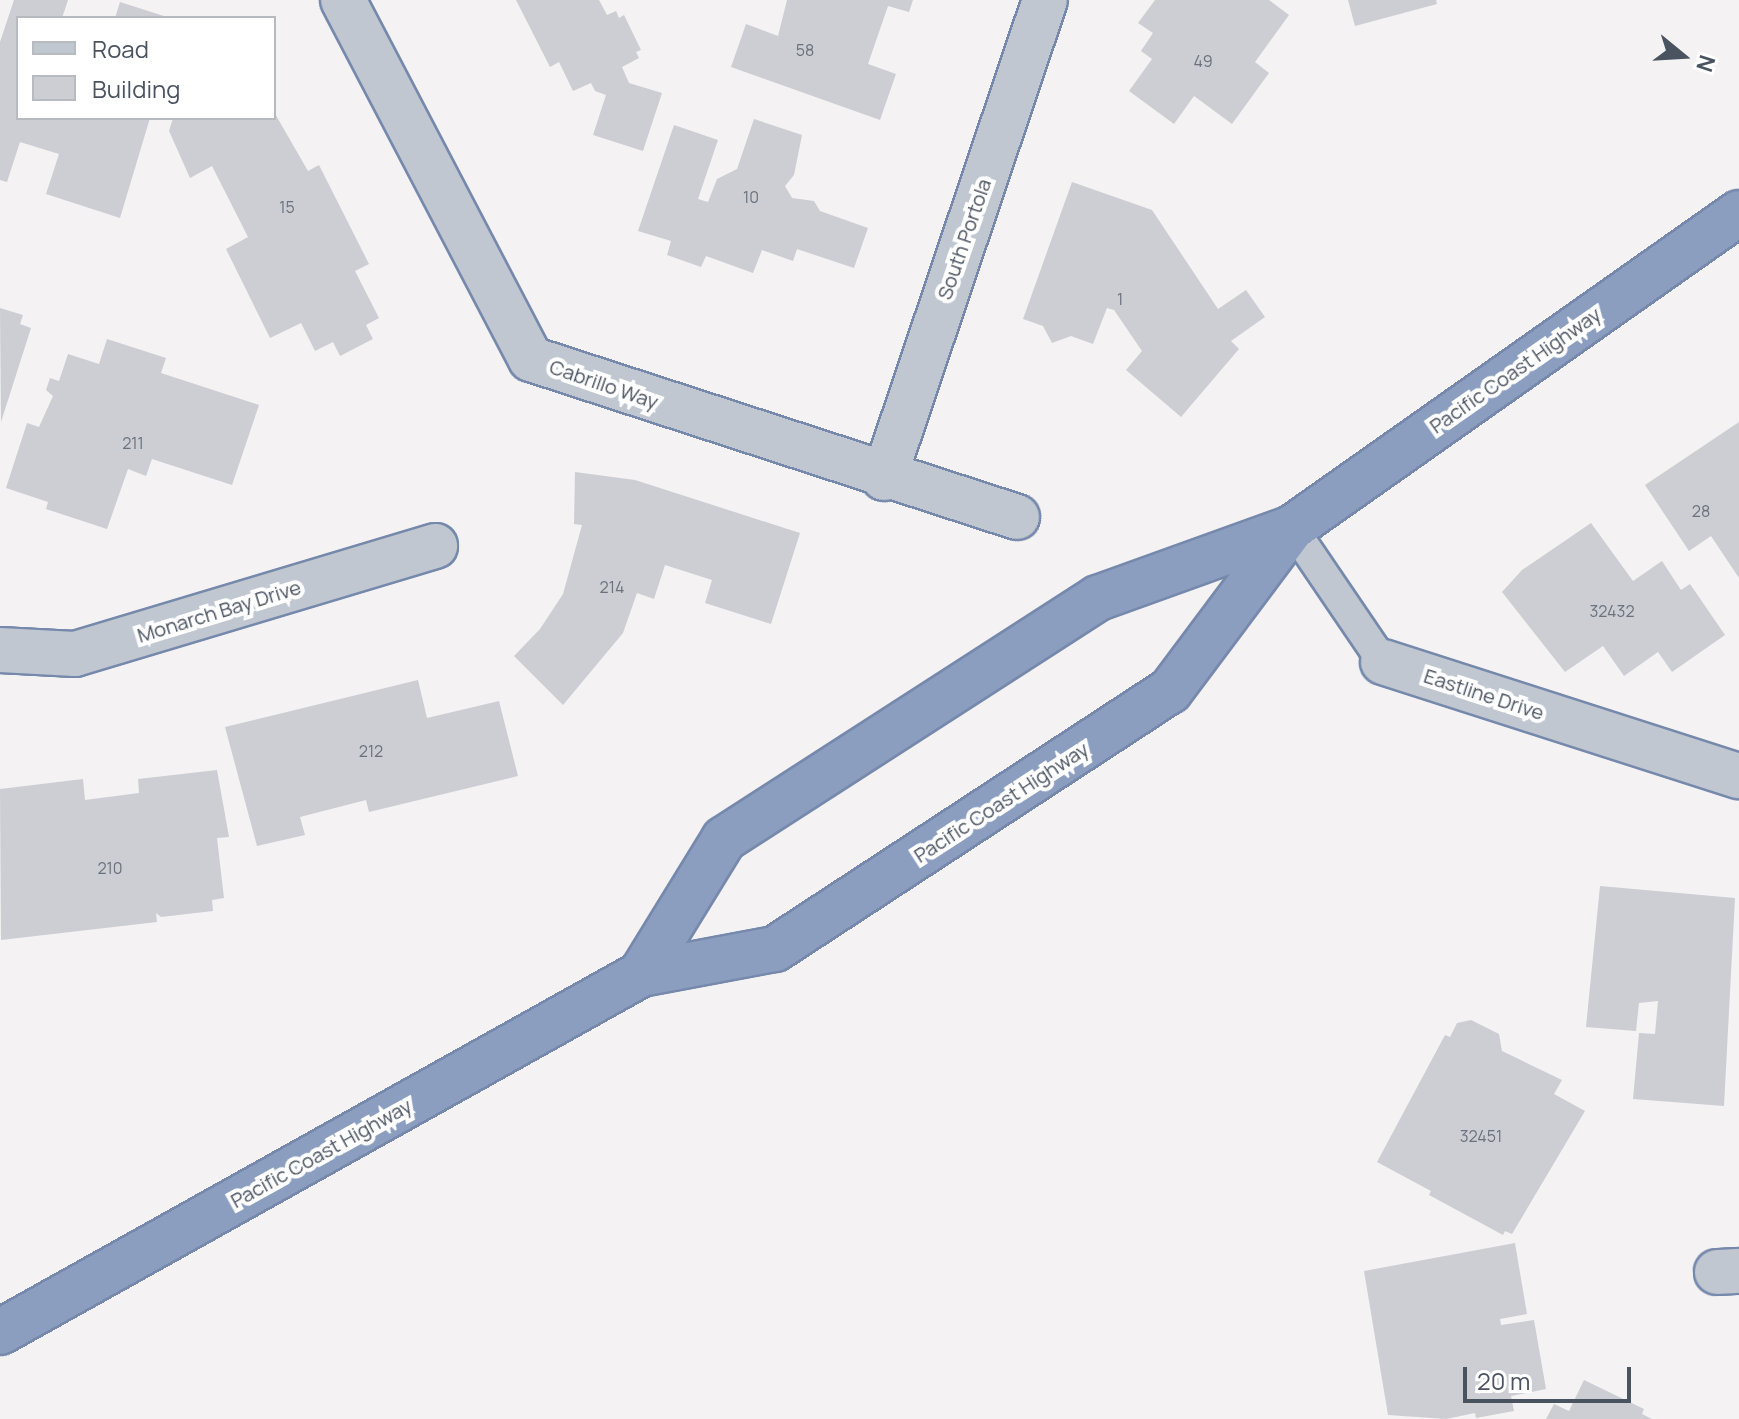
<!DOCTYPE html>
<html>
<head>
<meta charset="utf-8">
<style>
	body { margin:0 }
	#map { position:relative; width:1739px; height:1419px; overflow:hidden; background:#f4f2f2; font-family:Manrope,sans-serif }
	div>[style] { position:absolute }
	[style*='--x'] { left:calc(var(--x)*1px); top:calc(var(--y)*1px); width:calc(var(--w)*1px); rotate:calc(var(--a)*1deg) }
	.building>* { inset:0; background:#ccced4 }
	.roads { filter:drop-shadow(2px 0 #7689ac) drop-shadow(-2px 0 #7689ac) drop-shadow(0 2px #7689ac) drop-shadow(0 -2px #7689ac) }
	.lane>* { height:30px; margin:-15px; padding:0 15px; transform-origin:15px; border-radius:15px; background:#c0c7d1 }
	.street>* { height:44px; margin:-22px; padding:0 22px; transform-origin:22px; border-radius:22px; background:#c0c7d1 }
	.highway>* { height:44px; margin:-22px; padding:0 22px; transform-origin:22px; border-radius:22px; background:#8b9ec0 }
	span { translate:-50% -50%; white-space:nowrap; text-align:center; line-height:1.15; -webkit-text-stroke:8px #fff; paint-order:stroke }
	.number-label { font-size:16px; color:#6a727d }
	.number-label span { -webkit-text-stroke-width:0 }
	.street-label { font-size:20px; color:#4a5360 }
	.legend { position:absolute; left:16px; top:16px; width:260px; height:104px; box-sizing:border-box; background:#fff; border:2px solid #b7babf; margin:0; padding:10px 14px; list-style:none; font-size:24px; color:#4a5360 }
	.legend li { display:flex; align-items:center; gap:16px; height:40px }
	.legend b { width:40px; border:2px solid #b7babf }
	.north { position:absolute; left:1643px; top:16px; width:80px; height:80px; -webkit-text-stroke:6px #fff; paint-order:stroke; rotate:108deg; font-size:22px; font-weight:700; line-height:32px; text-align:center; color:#4a5360 }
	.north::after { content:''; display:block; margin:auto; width:28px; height:36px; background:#4a5360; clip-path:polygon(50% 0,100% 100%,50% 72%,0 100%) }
	.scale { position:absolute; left:1463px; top:1367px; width:168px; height:36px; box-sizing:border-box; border:4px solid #4a5360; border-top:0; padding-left:10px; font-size:24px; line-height:28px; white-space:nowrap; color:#4a5360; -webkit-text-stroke:6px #fff; paint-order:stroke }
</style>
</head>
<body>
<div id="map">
	<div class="building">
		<div style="clip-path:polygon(14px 0,68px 0,62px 18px,18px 18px,18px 118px,150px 118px,120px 218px,46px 194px,59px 154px,20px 142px,7px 182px,0 180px,0 42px)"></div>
		<div style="clip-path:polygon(516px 0,599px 0,607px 15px,616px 11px,619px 18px,624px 15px,641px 50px,636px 52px,639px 58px,622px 67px,629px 83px,662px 93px,643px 151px,593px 135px,606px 95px,595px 91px,591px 83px,573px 91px,559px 62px,550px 67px)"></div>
		<div style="clip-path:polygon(787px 0,913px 0,909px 12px,888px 6px,868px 64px,896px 74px,880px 120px,731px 67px,746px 24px,778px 36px)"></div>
		<div style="clip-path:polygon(1155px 0,1269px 0,1289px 15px,1255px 62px,1269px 73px,1232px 124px,1194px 96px,1174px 124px,1129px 91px,1152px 59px,1141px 51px,1153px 33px,1138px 23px)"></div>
		<div style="clip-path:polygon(1348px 0,1436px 0,1437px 4px,1355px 26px)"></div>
		<div style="clip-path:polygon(120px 2px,167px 17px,167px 18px,115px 18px)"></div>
		<div style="clip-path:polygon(274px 112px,308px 171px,319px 165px,369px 264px,355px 271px,379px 318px,366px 325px,373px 339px,340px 356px,333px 342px,315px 351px,301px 323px,270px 338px,226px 249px,248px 237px,212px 166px,190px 178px,169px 131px,173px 118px,274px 118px)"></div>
		<div style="clip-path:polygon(754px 119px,802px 135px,794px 175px,785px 186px,792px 198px,814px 201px,820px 211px,868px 228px,854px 268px,797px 249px,793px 261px,762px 250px,753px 273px,706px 256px,701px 267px,667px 255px,671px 241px,638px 231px,674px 125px,718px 140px,698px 199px,708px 202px,717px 179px,737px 169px)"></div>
		<div style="clip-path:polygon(1072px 182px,1152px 210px,1218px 309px,1246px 290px,1265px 317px,1231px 341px,1239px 349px,1181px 417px,1126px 370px,1142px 351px,1114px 310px,1107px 308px,1093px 344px,1071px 336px,1052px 343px,1043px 326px,1023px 319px)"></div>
		<div style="clip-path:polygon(0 308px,23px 315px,20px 324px,31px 328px,1px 422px)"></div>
		<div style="clip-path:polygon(107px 339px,166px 358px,161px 373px,259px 405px,232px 485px,152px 459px,146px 476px,128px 469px,107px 529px,46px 509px,48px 502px,6px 488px,27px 423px,39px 427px,53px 396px,46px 390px,50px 378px,59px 381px,68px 354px,99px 364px)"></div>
		<div style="clip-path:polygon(1739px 422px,1739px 578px,1711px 536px,1689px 551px,1645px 485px)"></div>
		<div style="clip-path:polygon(575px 472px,635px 480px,800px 533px,771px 624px,705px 603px,712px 580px,665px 565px,654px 599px,637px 593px,623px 633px,563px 705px,514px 656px,540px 629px,563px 594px,582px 525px,574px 524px)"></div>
		<div style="clip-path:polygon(1591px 523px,1633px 581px,1662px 561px,1681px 590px,1690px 584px,1725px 635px,1672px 672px,1658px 652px,1624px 676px,1603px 646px,1565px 672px,1502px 592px,1522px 570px)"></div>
		<div style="clip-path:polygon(418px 680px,427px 718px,499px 701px,518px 776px,369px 812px,366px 800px,300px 817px,305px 835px,257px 846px,225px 727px)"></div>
		<div style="clip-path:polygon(217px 770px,229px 837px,217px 838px,224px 898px,212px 900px,213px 911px,161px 917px,156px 913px,157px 922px,1px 940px,0 789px,83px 779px,85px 800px,139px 793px,138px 779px)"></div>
		<div style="clip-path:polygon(1600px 886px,1735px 898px,1724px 1106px,1633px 1099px,1639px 1033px,1655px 1034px,1658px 1001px,1639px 1003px,1636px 1031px,1586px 1027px)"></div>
		<div style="clip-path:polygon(1471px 1020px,1499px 1034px,1502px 1051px,1562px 1080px,1554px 1094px,1585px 1111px,1512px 1234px,1505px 1231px,1503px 1235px,1429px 1195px,1431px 1191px,1377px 1162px,1445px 1035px,1450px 1037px,1457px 1023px)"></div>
		<div style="clip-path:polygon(1515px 1243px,1527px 1314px,1500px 1319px,1501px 1325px,1534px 1320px,1546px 1389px,1511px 1396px,1514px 1411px,1476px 1418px,1475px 1413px,1446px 1419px,1388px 1415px,1364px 1271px)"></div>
		<div style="clip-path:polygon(1584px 1380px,1644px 1409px,1642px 1414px,1652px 1419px,1546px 1419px,1554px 1404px,1569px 1411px)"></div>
	</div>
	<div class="roads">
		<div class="lane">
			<div style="--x:1292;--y:528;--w:162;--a:55.8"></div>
		</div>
		<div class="street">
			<div style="--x:343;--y:0;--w:405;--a:62.4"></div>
			<div style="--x:531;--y:359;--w:511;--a:18.01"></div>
			<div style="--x:884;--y:478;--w:504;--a:-71.39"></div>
			<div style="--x:0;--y:650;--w:75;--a:3.1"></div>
			<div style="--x:75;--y:654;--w:376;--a:-16.7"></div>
			<div style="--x:1383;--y:662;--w:374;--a:17.8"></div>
			<div style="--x:1717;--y:1272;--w:22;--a:-3"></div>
		</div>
		<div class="highway">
			<div style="--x:641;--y:974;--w:158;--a:-58.4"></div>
			<div style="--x:724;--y:839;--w:445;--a:-32.8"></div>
			<div style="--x:1098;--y:598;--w:206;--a:-19.8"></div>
			<div style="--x:1292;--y:528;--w:547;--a:-35.17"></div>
			<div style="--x:0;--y:1332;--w:734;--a:-29.18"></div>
			<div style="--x:641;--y:974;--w:136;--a:-10.6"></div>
			<div style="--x:775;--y:949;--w:472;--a:-33.2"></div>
			<div style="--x:1170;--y:691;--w:204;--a:-53.2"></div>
		</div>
	</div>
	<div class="number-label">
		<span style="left:805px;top:50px">58</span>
		<span style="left:1203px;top:61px">49</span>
		<span style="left:751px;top:197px">10</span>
		<span style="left:287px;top:207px">15</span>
		<span style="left:1120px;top:299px">1</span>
		<span style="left:133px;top:443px">211</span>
		<span style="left:1701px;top:511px">28</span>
		<span style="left:612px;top:587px">214</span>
		<span style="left:1612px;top:611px">32432</span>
		<span style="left:371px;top:751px">212</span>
		<span style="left:110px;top:868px">210</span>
		<span style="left:1481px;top:1136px">32451</span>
	</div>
	<div class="street-label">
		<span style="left:964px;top:239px;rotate:-71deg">South Portola</span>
		<span style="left:1515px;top:370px;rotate:-35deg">Pacific Coast Highway</span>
		<span style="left:604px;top:384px;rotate:19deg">Cabrillo Way</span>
		<span style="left:219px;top:611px;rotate:-17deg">Monarch Bay Drive</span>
		<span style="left:1484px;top:694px;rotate:18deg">Eastline Drive</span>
		<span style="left:1001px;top:802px;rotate:-33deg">Pacific Coast Highway</span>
		<span style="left:321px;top:1153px;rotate:-29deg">Pacific Coast Highway</span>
	</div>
	<ul class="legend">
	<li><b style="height:10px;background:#c0c7d1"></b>Road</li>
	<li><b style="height:22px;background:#ccced4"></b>Building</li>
	</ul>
	<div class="north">N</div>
	<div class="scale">20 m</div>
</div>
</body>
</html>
